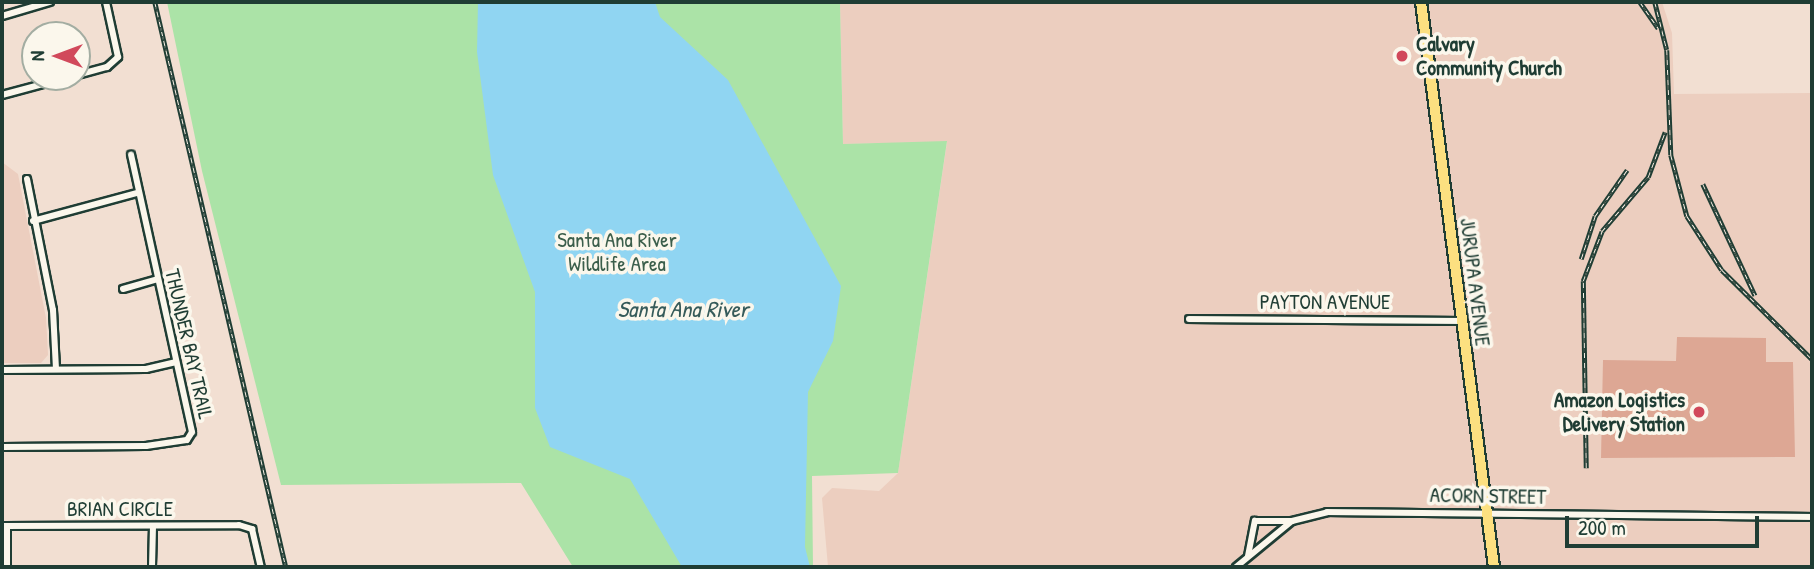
<!DOCTYPE html>
<html>
<head>
<meta charset="utf-8">
<style>
	body { margin:0 }
	#map { position:relative; width:1814px; height:569px; overflow:hidden; background:#f2dfd2; font-family:"Patrick Hand",sans-serif }
	div>[style] { position:absolute }
	[style*='--x'] { left:calc(var(--x)*1px); top:calc(var(--y)*1px); width:calc(var(--w)*1px); rotate:calc(var(--a)*1deg) }
	.built>* { inset:0; background:#eccebf }
	.green>* { inset:0; background:#abe3a7 }
	.water>* { inset:0; background:#90d5f2 }
	.building>* { inset:0; background:#dda794 }
	.roads { filter:drop-shadow(2px 0 #1f3d34) drop-shadow(-2px 0 #1f3d34) drop-shadow(0 2px #1f3d34) drop-shadow(0 -2px #1f3d34) }
	.street>* { height:6px; margin:-3px; padding:0 3px; transform-origin:3px; border-radius:3px; background:#fbf7ec }
	.primary>* { height:10px; margin:-5px; padding:0 5px; transform-origin:5px; border-radius:5px; background:#fce080 }
	.rail>* { height:4.5px; margin-top:-2.25px; transform-origin:0; background:repeating-linear-gradient(90deg,#fbf7ec 0 5px,#1f3d34 0 10px); box-sizing:border-box; border-block:2px solid #1f3d34 }
	.dots>* { width:19px; height:19px; translate:-50% -50%; box-sizing:border-box; border:4px solid #fbf7ec; border-radius:50% }
	span { translate:-50% -50%; white-space:nowrap; text-align:center; line-height:1.15; -webkit-text-stroke:7px #fbf7ec; paint-order:stroke }
	.poi-label { font-size:21px; color:#1f3d34; font-weight:700 }
	.left { translate:0 -50%; text-align:left }
	.right { translate:-100% -50%; text-align:right }
	.park-label { font-size:21px; color:#3b5e4b }
	.street-label { font-size:21px; color:#1f3d34 }
	.water-label { font-size:23px; color:#365b5a; font-style:italic }
	.frame { position:absolute; inset:0; border:4px solid #1f3d34; pointer-events:none }
	.north { position:absolute; left:21px; top:21px; width:70px; height:70px; box-sizing:border-box; background:#fbf7ec; border:2px solid #a3ada2; border-radius:50%; rotate:270deg; font-size:19px; font-weight:700; line-height:28px; text-align:center; color:#1f3d34 }
	.north::after { content:''; display:block; margin:auto; width:24px; height:32px; background:#d1495b; clip-path:polygon(50% 0,100% 100%,50% 72%,0 100%) }
	.scale { position:absolute; left:1565px; top:516px; width:194px; height:32px; box-sizing:border-box; border:4px solid #1f3d34; border-top:0; padding-left:9px; font-size:21px; line-height:24px; white-space:nowrap; color:#1f3d34; -webkit-text-stroke:5px #fbf7ec; paint-order:stroke }
</style>
</head>
<body>
<div id="map">
	<div class="built">
		<div style="clip-path:polygon(840px 2px,1662px 2px,1672px 33px,1674px 94px,1812px 93px,1812px 567px,828px 567px,822px 498px,832px 488px,879px 491px,898px 473px,947px 142px,843px 144px)"></div>
		<div style="clip-path:polygon(2px 162px,18px 174px,46px 318px,48px 355px,41px 363px,2px 363px)"></div>
	</div>
	<div class="green">
		<div style="clip-path:polygon(167px 2px,840px 2px,843px 144px,947px 141px,898px 473px,812px 476px,813px 567px,573px 567px,521px 483px,281px 485px,202px 171px)"></div>
	</div>
	<div class="water">
		<div style="clip-path:polygon(478px 2px,655px 2px,660px 17px,728px 80px,841px 286px,833px 341px,808px 392px,805px 547px,810px 567px,682px 567px,630px 479px,550px 447px,535px 408px,535px 292px,493px 175px,477px 52px)"></div>
	</div>
	<div class="building">
		<div style="clip-path:polygon(1677px 337px,1766px 338px,1766px 362px,1793px 362px,1795px 457px,1601px 458px,1603px 360px,1676px 361px)"></div>
	</div>
	<div class="roads">
		<div class="street">
			<div style="--x:2;--y:16;--w:50;--a:-16.3"></div>
			<div style="--x:77;--y:75;--w:31;--a:-15"></div>
			<div style="--x:107;--y:67;--w:15;--a:-42"></div>
			<div style="--x:118;--y:57;--w:56;--a:-102.3"></div>
			<div style="--x:2;--y:95;--w:69;--a:-15"></div>
			<div style="--x:27;--y:179;--w:134;--a:78.8"></div>
			<div style="--x:53;--y:310;--w:59;--a:87.1"></div>
			<div style="--x:33;--y:221;--w:108;--a:-15.1"></div>
			<div style="--x:123;--y:289;--w:35;--a:-16"></div>
			<div style="--x:1189;--y:319;--w:272;--a:0.4"></div>
			<div style="--x:2;--y:370;--w:144;--a:-0.4"></div>
			<div style="--x:146;--y:369;--w:31;--a:-13"></div>
			<div style="--x:2;--y:447;--w:144;--a:-0.4"></div>
			<div style="--x:146;--y:446;--w:41;--a:-8.3"></div>
			<div style="--x:187;--y:440;--w:9;--a:-58"></div>
			<div style="--x:192;--y:432;--w:284;--a:-102.4"></div>
			<div style="--x:2;--y:526;--w:237;--a:-0.2"></div>
			<div style="--x:239;--y:525;--w:14;--a:17"></div>
			<div style="--x:252;--y:529;--w:39;--a:77"></div>
			<div style="--x:7;--y:526;--w:41;--a:90"></div>
			<div style="--x:1248;--y:556;--w:36;--a:-79"></div>
			<div style="--x:1255;--y:521;--w:37;--a:0"></div>
			<div style="--x:152;--y:567;--w:41;--a:-88.6"></div>
			<div style="--x:1236;--y:567;--w:72;--a:-39.4"></div>
			<div style="--x:1292;--y:521;--w:36;--a:-14"></div>
			<div style="--x:1327;--y:512;--w:485;--a:0.6"></div>
		</div>
		<div class="primary">
			<div style="--x:1421;--y:2;--w:570;--a:82.64"></div>
		</div>
	</div>
	<div class="rail">
		<div style="--x:155;--y:2;--w:580;--a:76.95"></div>
		<div style="--x:1640;--y:2;--w:32;--a:55"></div>
		<div style="--x:1655;--y:2;--w:49;--a:76"></div>
		<div style="--x:1667;--y:50;--w:105;--a:87.8"></div>
		<div style="--x:1671;--y:155;--w:63;--a:75.3"></div>
		<div style="--x:1687;--y:216;--w:64;--a:57.1"></div>
		<div style="--x:1722;--y:270;--w:127;--a:44.7"></div>
		<div style="--x:1703;--y:184;--w:123;--a:64.9"></div>
		<div style="--x:1581;--y:259;--w:45;--a:-72"></div>
		<div style="--x:1595;--y:216;--w:56;--a:-55.2"></div>
		<div style="--x:1586;--y:468;--w:187;--a:-90.9"></div>
		<div style="--x:1583;--y:281;--w:53;--a:-69.2"></div>
		<div style="--x:1602;--y:231;--w:71;--a:-49.6"></div>
		<div style="--x:1648;--y:177;--w:48;--a:-69.3"></div>
	</div>
	<div class="dots">
		<div style="left:1402px;top:56px;background:#d1495b"></div>
		<div style="left:1699px;top:412px;background:#d1495b"></div>
	</div>
	<div class="poi-label">
		<span class="left" style="left:1416px;top:56px">Calvary<br>Community Church</span>
		<span class="right" style="left:1685px;top:412px">Amazon Logistics<br>Delivery Station</span>
	</div>
	<div class="park-label">
		<span style="left:617px;top:252px">Santa Ana River<br>Wildlife Area</span>
	</div>
	<div class="street-label">
		<span style="left:1475px;top:282px;rotate:83deg">JURUPA AVENUE</span>
		<span style="left:1325px;top:302px">PAYTON AVENUE</span>
		<span style="left:189px;top:344px;rotate:77deg">THUNDER BAY TRAIL</span>
		<span style="left:1488px;top:496px;rotate:1deg">ACORN STREET</span>
		<span style="left:120px;top:509px">BRIAN CIRCLE</span>
	</div>
	<div class="water-label">
		<span style="left:683px;top:309px">Santa Ana River</span>
	</div>
	<div class="frame"></div>
	<div class="north">N</div>
	<div class="scale">200 m</div>
</div>
</body>
</html>
